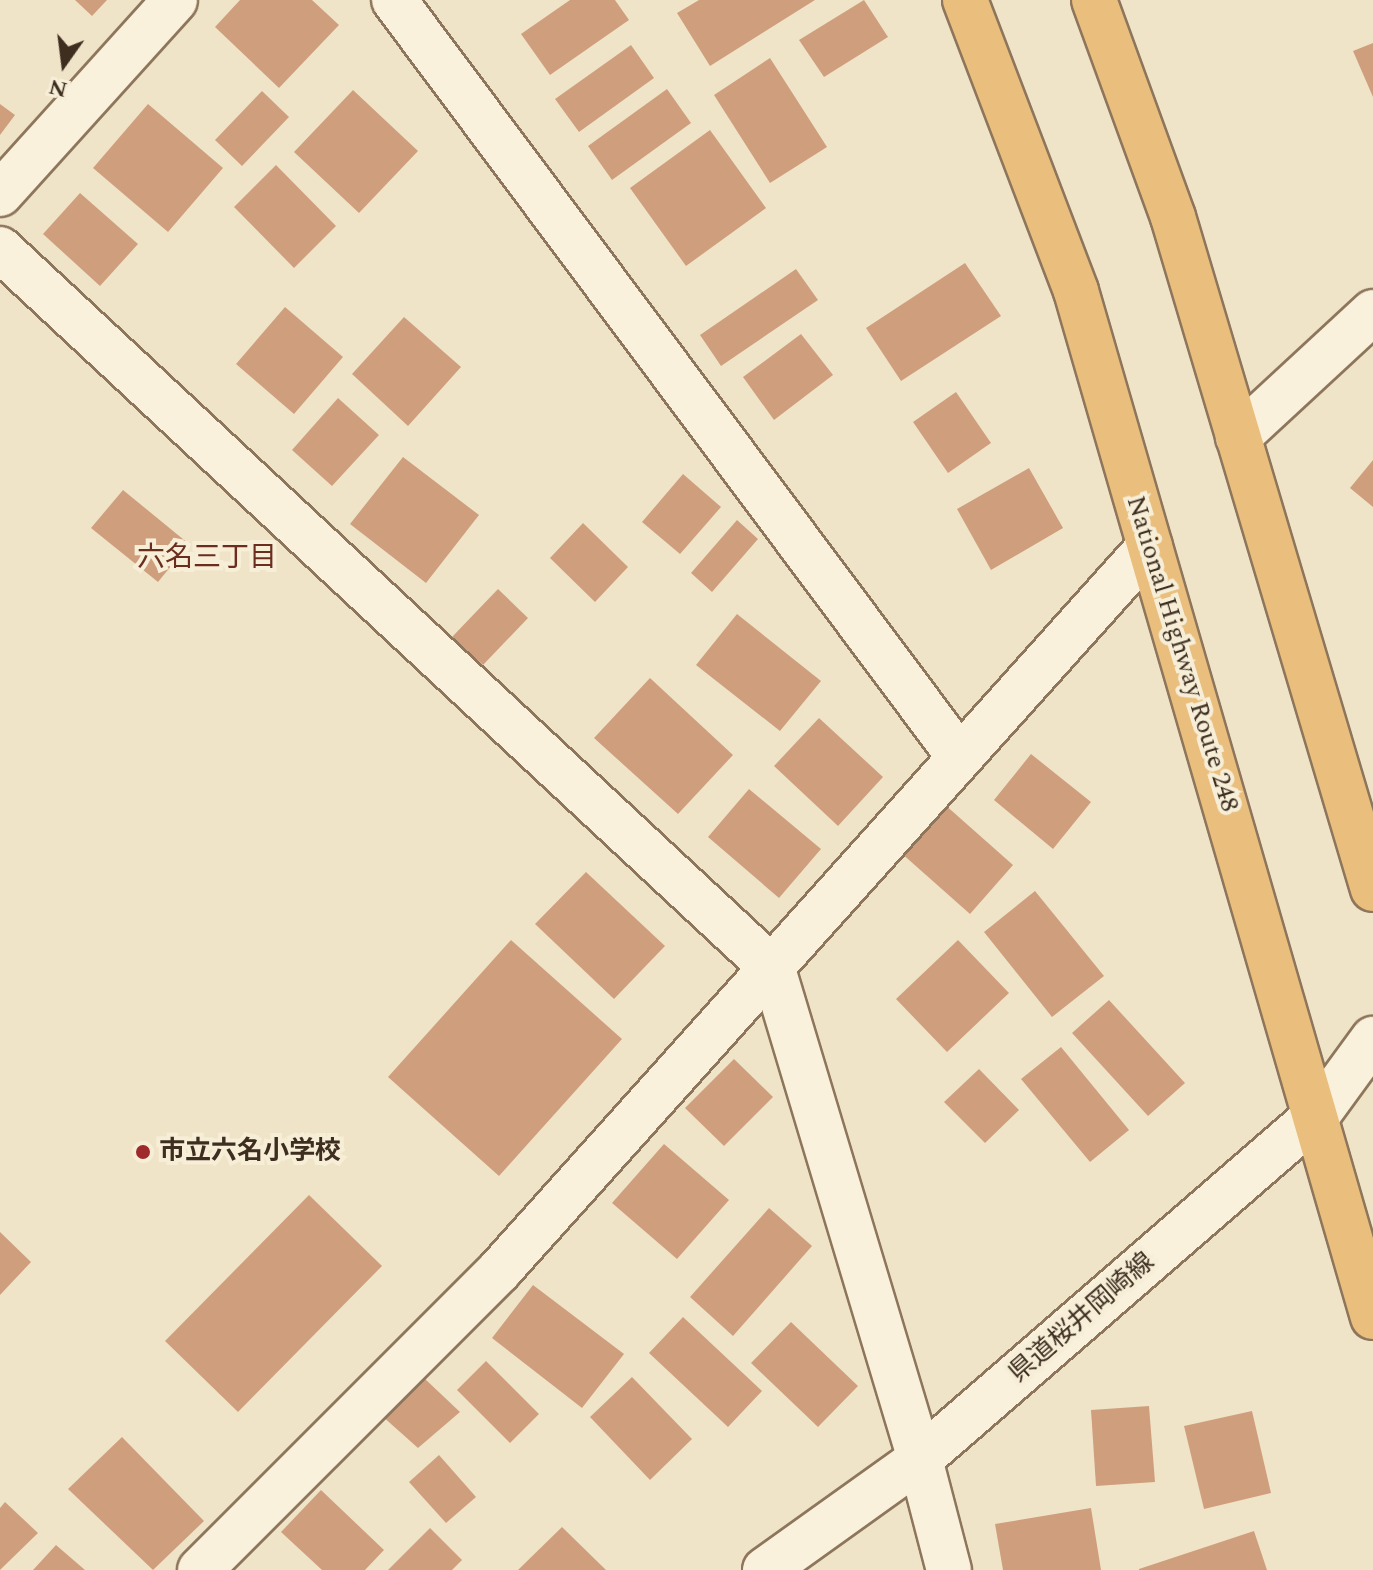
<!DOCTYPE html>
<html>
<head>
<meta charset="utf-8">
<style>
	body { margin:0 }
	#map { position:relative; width:1373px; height:1570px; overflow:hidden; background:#f0e4c8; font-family:Spectral,"Noto Sans JP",serif }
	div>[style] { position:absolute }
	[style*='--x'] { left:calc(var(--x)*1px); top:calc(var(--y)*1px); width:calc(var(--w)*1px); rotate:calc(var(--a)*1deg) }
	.building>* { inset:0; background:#cf9f7d }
	.roads { filter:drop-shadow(2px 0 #8d765c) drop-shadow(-2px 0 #8d765c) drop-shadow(0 2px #8d765c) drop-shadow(0 -2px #8d765c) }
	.minor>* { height:44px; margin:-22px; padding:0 22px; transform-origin:22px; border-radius:22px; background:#faf1dc }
	.tertiary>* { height:44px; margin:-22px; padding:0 22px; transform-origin:22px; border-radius:22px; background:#faf1dc }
	.secondary>* { height:44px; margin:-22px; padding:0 22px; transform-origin:22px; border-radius:22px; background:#faf1dc }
	.trunk>* { height:44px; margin:-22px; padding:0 22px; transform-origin:22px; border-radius:22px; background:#eabe7c }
	.dots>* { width:22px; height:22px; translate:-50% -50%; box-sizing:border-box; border:4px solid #f7eed8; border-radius:50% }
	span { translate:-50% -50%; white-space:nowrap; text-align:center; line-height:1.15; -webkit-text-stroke:8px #f7eed8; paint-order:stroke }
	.street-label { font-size:26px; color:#3d2e20 }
	.poi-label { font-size:26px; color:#3d2e20; font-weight:700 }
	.left { translate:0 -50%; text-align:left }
	.neighbourhood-label { font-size:28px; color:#6b2e1e }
	.north { position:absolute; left:24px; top:24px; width:80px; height:80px; -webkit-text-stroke:6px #f7eed8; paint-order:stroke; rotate:194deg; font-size:22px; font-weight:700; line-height:32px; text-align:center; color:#3d2e20 }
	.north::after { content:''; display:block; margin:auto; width:28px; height:36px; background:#3d2e20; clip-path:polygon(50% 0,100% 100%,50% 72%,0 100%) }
</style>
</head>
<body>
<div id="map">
	<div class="building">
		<div style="clip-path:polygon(75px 0,107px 0,92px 16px)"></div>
		<div style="clip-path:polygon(240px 0,312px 0,339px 25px,279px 88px,215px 27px)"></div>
		<div style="clip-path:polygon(570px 0,615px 0,629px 20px,550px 75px,521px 34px)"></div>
		<div style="clip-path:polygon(699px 0,815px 0,710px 66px,677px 13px)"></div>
		<div style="clip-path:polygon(864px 0,888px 37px,824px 77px,799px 40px)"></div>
		<div style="clip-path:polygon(1373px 43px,1373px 97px,1353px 51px)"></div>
		<div style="clip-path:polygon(631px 45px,654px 78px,579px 132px,555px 99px)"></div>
		<div style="clip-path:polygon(770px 58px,827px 147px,770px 183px,714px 95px)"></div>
		<div style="clip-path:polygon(667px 89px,691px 123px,612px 180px,588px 146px)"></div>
		<div style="clip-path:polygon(353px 90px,418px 151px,359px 213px,294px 152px)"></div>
		<div style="clip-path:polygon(262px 91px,289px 117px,242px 166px,215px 140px)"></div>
		<div style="clip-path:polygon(0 104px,15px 115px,0 135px)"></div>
		<div style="clip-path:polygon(148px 104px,223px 168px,168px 232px,93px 168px)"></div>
		<div style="clip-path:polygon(710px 130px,766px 208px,686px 266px,630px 188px)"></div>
		<div style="clip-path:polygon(276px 165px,336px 226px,294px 268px,234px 207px)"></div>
		<div style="clip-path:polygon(80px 193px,138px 244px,100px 286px,43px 234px)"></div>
		<div style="clip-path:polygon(965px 263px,1001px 316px,901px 381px,866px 328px)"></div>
		<div style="clip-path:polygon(796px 269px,818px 300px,721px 366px,700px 335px)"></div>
		<div style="clip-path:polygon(285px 307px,343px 357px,294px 414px,236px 364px)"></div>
		<div style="clip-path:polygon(404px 317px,461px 367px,408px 426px,352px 374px)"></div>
		<div style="clip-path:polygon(801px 334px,833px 375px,774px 420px,743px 377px)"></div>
		<div style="clip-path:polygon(956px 392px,991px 443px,948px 473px,913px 422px)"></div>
		<div style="clip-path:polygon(338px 398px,379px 435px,332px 486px,292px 450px)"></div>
		<div style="clip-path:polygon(403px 457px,479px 515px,426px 583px,350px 524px)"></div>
		<div style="clip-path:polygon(1373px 460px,1373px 507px,1350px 488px)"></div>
		<div style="clip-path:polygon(1029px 468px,1063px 528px,991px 570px,957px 509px)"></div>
		<div style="clip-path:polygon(683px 474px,721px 507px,680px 554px,642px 522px)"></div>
		<div style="clip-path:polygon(123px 490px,189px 544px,158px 582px,91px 528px)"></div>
		<div style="clip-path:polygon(737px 520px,758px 539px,712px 592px,691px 573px)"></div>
		<div style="clip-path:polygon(583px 523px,628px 567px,595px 602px,550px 558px)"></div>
		<div style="clip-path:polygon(498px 589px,528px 618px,483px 665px,452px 637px)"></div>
		<div style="clip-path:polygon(737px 614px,821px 681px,780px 731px,696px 665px)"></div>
		<div style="clip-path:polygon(650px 678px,733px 755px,678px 814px,594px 738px)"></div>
		<div style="clip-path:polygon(819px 718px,883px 777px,838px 826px,774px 766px)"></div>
		<div style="clip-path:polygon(1031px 754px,1091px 802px,1053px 849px,994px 800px)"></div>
		<div style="clip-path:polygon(749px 789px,821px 849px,779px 898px,708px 837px)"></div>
		<div style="clip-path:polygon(943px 803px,1013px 865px,970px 914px,900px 852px)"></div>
		<div style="clip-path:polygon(586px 872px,665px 946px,614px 999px,535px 924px)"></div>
		<div style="clip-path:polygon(1035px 891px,1104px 976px,1052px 1017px,984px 932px)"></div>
		<div style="clip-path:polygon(511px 940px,622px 1039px,499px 1176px,388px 1077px)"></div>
		<div style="clip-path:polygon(958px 940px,1009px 993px,947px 1052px,896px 999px)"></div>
		<div style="clip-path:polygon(1109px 1000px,1185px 1083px,1148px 1116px,1072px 1033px)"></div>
		<div style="clip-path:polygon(1061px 1047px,1129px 1130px,1090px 1162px,1021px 1079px)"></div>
		<div style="clip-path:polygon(734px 1059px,773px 1097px,724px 1146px,685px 1108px)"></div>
		<div style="clip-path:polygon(979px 1069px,1019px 1110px,985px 1143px,944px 1102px)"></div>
		<div style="clip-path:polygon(664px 1144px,729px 1200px,677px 1259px,612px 1203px)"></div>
		<div style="clip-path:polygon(309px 1195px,382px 1266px,238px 1412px,165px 1341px)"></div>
		<div style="clip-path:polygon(769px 1208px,812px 1246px,733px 1336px,690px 1297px)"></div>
		<div style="clip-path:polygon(0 1232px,31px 1262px,0 1295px)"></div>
		<div style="clip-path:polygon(533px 1285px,624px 1354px,582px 1408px,492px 1338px)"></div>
		<div style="clip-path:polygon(683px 1317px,762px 1391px,728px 1427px,649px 1353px)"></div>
		<div style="clip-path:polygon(791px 1322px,858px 1386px,818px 1427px,751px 1363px)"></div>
		<div style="clip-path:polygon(486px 1361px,539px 1414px,510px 1443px,457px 1390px)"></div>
		<div style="clip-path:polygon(632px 1377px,692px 1439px,650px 1480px,590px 1417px)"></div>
		<div style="clip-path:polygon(424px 1378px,460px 1412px,418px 1448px,381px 1415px)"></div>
		<div style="clip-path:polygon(1149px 1406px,1155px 1482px,1096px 1486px,1091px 1410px)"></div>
		<div style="clip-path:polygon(1252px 1411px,1271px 1493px,1204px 1509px,1184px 1426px)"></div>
		<div style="clip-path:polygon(122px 1437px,204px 1521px,153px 1570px,68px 1489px)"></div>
		<div style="clip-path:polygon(439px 1455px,476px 1497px,446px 1523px,409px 1482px)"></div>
		<div style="clip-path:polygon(321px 1490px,384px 1550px,365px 1570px,322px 1570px,281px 1532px)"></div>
		<div style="clip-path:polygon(5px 1502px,38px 1533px,0 1570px,0 1508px)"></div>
		<div style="clip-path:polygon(1091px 1508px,1101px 1570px,1003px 1570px,995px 1524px)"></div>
		<div style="clip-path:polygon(562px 1527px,606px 1570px,518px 1570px)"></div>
		<div style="clip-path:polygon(430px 1528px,462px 1560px,452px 1570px,388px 1570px)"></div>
		<div style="clip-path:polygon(1254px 1531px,1267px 1570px,1139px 1570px,1139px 1569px)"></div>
		<div style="clip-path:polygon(56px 1545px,85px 1570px,33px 1570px)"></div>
	</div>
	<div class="roads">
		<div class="minor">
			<div style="--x:394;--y:0;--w:942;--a:53.24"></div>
			<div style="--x:0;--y:194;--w:261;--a:-47.9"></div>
			<div style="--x:1238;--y:437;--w:184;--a:-42.8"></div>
			<div style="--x:920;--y:1459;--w:115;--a:75.4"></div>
			<div style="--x:200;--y:1570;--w:423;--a:-45"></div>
			<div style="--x:499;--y:1271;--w:974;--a:-48.08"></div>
		</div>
		<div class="tertiary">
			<div style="--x:0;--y:249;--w:1056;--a:42.97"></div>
			<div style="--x:773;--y:969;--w:512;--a:73.3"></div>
		</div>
		<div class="secondary">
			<div style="--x:765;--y:1570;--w:191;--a:-35.6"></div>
			<div style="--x:920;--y:1459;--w:528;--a:-40.93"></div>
			<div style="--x:1319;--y:1113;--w:92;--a:-53.9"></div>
		</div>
		<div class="trunk">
			<div style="--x:965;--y:0;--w:311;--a:69.1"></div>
			<div style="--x:1076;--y:291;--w:1068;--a:73.86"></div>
			<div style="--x:1094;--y:0;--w:231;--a:70"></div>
			<div style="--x:1173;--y:217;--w:701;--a:73.43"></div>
		</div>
	</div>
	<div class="dots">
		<div style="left:143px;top:1152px;background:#9e2a2b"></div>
	</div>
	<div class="street-label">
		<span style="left:1182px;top:654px;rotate:73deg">National Highway Route 248</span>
		<span style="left:1082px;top:1318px;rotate:-41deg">県道桜井岡崎線</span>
	</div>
	<div class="poi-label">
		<span class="left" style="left:159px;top:1152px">市立六名小学校</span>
	</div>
	<div class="neighbourhood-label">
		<span style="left:207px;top:558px">六名三丁目</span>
	</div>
	<div class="north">N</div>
</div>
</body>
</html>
